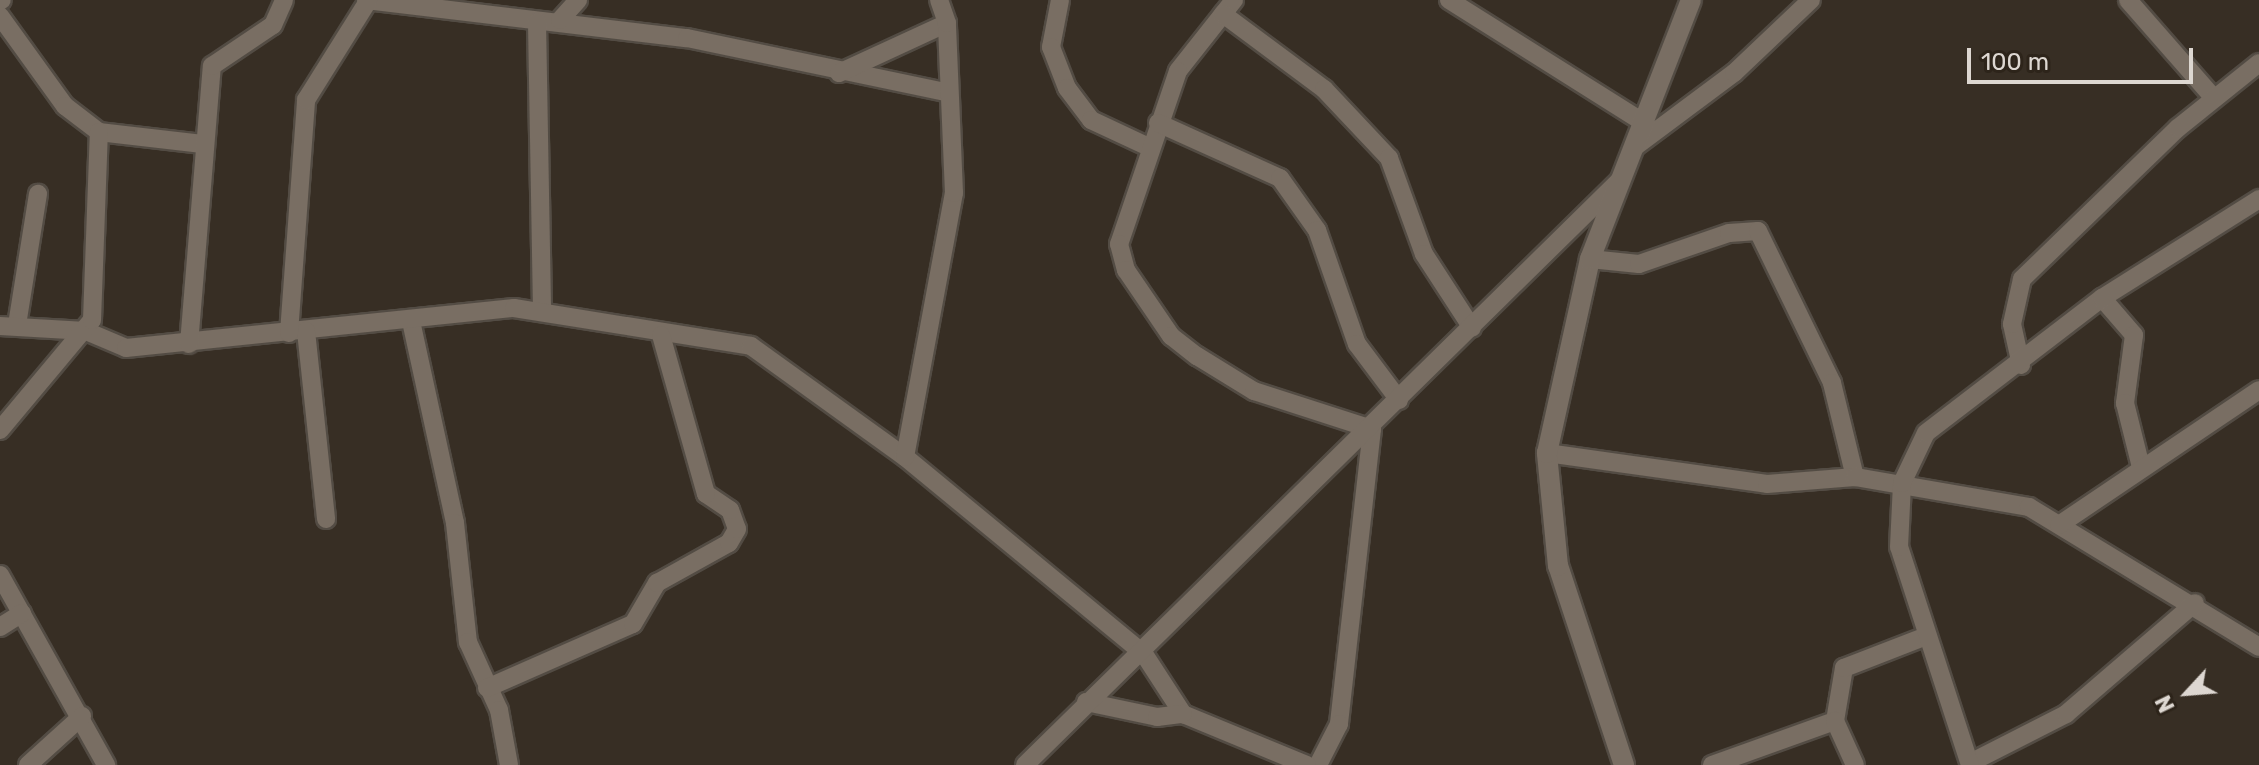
<!DOCTYPE html>
<html>
<head>
<meta charset="utf-8">
<style>
	body { margin:0 }
	#map { position:relative; width:2259px; height:765px; overflow:hidden; background:#372e24; font-family:Rubik,sans-serif }
	div>[style] { position:absolute }
	[style*='--x'] { left:calc(var(--x)*1px); top:calc(var(--y)*1px); width:calc(var(--w)*1px); rotate:calc(var(--a)*1deg) }
	.roads { filter:drop-shadow(2px 0 #534c44) drop-shadow(-2px 0 #534c44) drop-shadow(0 2px #534c44) drop-shadow(0 -2px #534c44) }
	.street>* { height:18px; margin:-9px; padding:0 9px; transform-origin:9px; border-radius:9px; background:#796e63 }
	.secondary>* { height:20px; margin:-10px; padding:0 10px; transform-origin:10px; border-radius:10px; background:#796e63 }
	span { translate:-50% -50%; white-space:nowrap; text-align:center; line-height:1.15; -webkit-text-stroke:7px #2d241a; paint-order:stroke }
	.north { position:absolute; left:2147px; top:653px; width:80px; height:80px; -webkit-text-stroke:6px #2d241a; paint-order:stroke; rotate:244deg; font-size:22px; font-weight:700; line-height:32px; text-align:center; color:#ddd7d1 }
	.north::after { content:''; display:block; margin:auto; width:28px; height:36px; background:#ddd7d1; clip-path:polygon(50% 0,100% 100%,50% 72%,0 100%) }
	.scale { position:absolute; left:1967px; top:48px; width:226px; height:36px; box-sizing:border-box; border:4px solid #ddd7d1; border-top:0; padding-left:10px; font-size:24px; line-height:28px; white-space:nowrap; color:#ddd7d1; -webkit-text-stroke:6px #2d241a; paint-order:stroke }
</style>
</head>
<body>
<div id="map">
	<div class="roads">
		<div class="street">
			<div style="--x:366;--y:0;--w:323;--a:6.8"></div>
			<div style="--x:687;--y:38;--w:265;--a:11.8"></div>
			<div style="--x:1060;--y:0;--w:48;--a:100.8"></div>
			<div style="--x:1051;--y:47;--w:44;--a:68.7"></div>
			<div style="--x:1067;--y:88;--w:40;--a:53"></div>
			<div style="--x:1091;--y:120;--w:64;--a:25"></div>
			<div style="--x:1234;--y:0;--w:90;--a:128.3"></div>
			<div style="--x:1178;--y:71;--w:183;--a:108.8"></div>
			<div style="--x:1119;--y:244;--w:27;--a:75"></div>
			<div style="--x:1126;--y:270;--w:80;--a:55.7"></div>
			<div style="--x:1171;--y:336;--w:33;--a:38"></div>
			<div style="--x:1197;--y:356;--w:67;--a:31.6"></div>
			<div style="--x:1254;--y:391;--w:124;--a:17.9"></div>
			<div style="--x:1372;--y:429;--w:297;--a:96.4"></div>
			<div style="--x:1339;--y:724;--w:46;--a:117.1"></div>
			<div style="--x:1449;--y:0;--w:233;--a:32.2"></div>
			<div style="--x:2128;--y:0;--w:129;--a:48.8"></div>
			<div style="--x:0;--y:1;--w:2;--a:-27"></div>
			<div style="--x:1223;--y:14;--w:126;--a:36.6"></div>
			<div style="--x:1324;--y:89;--w:95;--a:46.7"></div>
			<div style="--x:1389;--y:158;--w:102;--a:70"></div>
			<div style="--x:1424;--y:254;--w:88;--a:57"></div>
			<div style="--x:0;--y:16;--w:111;--a:54.2"></div>
			<div style="--x:65;--y:106;--w:43;--a:37.4"></div>
			<div style="--x:99;--y:132;--w:104;--a:6.6"></div>
			<div style="--x:560;--y:20;--w:27;--a:-48"></div>
			<div style="--x:537;--y:22;--w:287;--a:89"></div>
			<div style="--x:839;--y:73;--w:119;--a:-24.8"></div>
			<div style="--x:1158;--y:123;--w:134;--a:24.3"></div>
			<div style="--x:1280;--y:178;--w:64;--a:54.6"></div>
			<div style="--x:1317;--y:230;--w:121;--a:70.7"></div>
			<div style="--x:1357;--y:344;--w:70;--a:53.1"></div>
			<div style="--x:1636;--y:146;--w:122;--a:-36.7"></div>
			<div style="--x:1734;--y:73;--w:106;--a:-43.5"></div>
			<div style="--x:1590;--y:259;--w:49;--a:5.8"></div>
			<div style="--x:1639;--y:264;--w:95;--a:-19"></div>
			<div style="--x:1729;--y:233;--w:29;--a:-4"></div>
			<div style="--x:1758;--y:231;--w:169;--a:64"></div>
			<div style="--x:1832;--y:383;--w:97;--a:76.3"></div>
			<div style="--x:2102;--y:298;--w:49;--a:49.1"></div>
			<div style="--x:2134;--y:335;--w:69;--a:97.5"></div>
			<div style="--x:2125;--y:403;--w:66;--a:76"></div>
			<div style="--x:411;--y:321;--w:207;--a:77.7"></div>
			<div style="--x:455;--y:523;--w:120;--a:83.8"></div>
			<div style="--x:468;--y:642;--w:75;--a:65.5"></div>
			<div style="--x:499;--y:710;--w:56;--a:79.7"></div>
			<div style="--x:17;--y:325;--w:133;--a:-80.9"></div>
			<div style="--x:0;--y:326;--w:86;--a:3.3"></div>
			<div style="--x:86;--y:331;--w:43;--a:23"></div>
			<div style="--x:126;--y:348;--w:390;--a:-5.9"></div>
			<div style="--x:514;--y:308;--w:240;--a:9.1"></div>
			<div style="--x:751;--y:346;--w:190;--a:35.8"></div>
			<div style="--x:905;--y:457;--w:310;--a:39.5"></div>
			<div style="--x:1144;--y:654;--w:72;--a:57"></div>
			<div style="--x:1183;--y:714;--w:134;--a:22.4"></div>
			<div style="--x:306;--y:331;--w:189;--a:83.9"></div>
			<div style="--x:289;--y:333;--w:234;--a:-85.8"></div>
			<div style="--x:306;--y:100;--w:117;--a:-57.9"></div>
			<div style="--x:189;--y:344;--w:279;--a:-85.3"></div>
			<div style="--x:212;--y:66;--w:73;--a:-33.9"></div>
			<div style="--x:273;--y:25;--w:27;--a:-66"></div>
			<div style="--x:2021;--y:365;--w:42;--a:-102.4"></div>
			<div style="--x:2012;--y:324;--w:46;--a:-77.5"></div>
			<div style="--x:2022;--y:279;--w:217;--a:-44.1"></div>
			<div style="--x:2178;--y:128;--w:104;--a:-38.7"></div>
			<div style="--x:0;--y:430;--w:143;--a:-50.1"></div>
			<div style="--x:92;--y:320;--w:188;--a:-87.9"></div>
			<div style="--x:1547;--y:453;--w:222;--a:8"></div>
			<div style="--x:1767;--y:484;--w:88;--a:-4.5"></div>
			<div style="--x:1855;--y:477;--w:177;--a:9.8"></div>
			<div style="--x:2029;--y:507;--w:269;--a:31.3"></div>
			<div style="--x:905;--y:457;--w:269;--a:-79.5"></div>
			<div style="--x:954;--y:193;--w:170;--a:-92.4"></div>
			<div style="--x:947;--y:23;--w:24;--a:-109"></div>
			<div style="--x:2059;--y:525;--w:241;--a:-34"></div>
			<div style="--x:0;--y:575;--w:218;--a:60.8"></div>
			<div style="--x:0;--y:627;--w:26;--a:-32"></div>
			<div style="--x:487;--y:688;--w:159;--a:-23.7"></div>
			<div style="--x:633;--y:624;--w:48;--a:-59.7"></div>
			<div style="--x:657;--y:583;--w:82;--a:-29.1"></div>
			<div style="--x:729;--y:543;--w:16;--a:-60"></div>
			<div style="--x:737;--y:529;--w:20;--a:-110"></div>
			<div style="--x:730;--y:510;--w:29;--a:-146"></div>
			<div style="--x:706;--y:494;--w:165;--a:-105.8"></div>
			<div style="--x:1086;--y:702;--w:73;--a:11.9"></div>
			<div style="--x:1157;--y:717;--w:26;--a:-7"></div>
			<div style="--x:1835;--y:721;--w:54;--a:-80.4"></div>
			<div style="--x:1844;--y:668;--w:86;--a:-21.2"></div>
			<div style="--x:1970;--y:763;--w:108;--a:-27"></div>
			<div style="--x:2066;--y:714;--w:170;--a:-40.7"></div>
			<div style="--x:28;--y:765;--w:73;--a:-42.2"></div>
			<div style="--x:1025;--y:765;--w:833;--a:-44.51"></div>
			<div style="--x:1712;--y:765;--w:131;--a:-19.7"></div>
			<div style="--x:1835;--y:721;--w:48;--a:65.6"></div>
			<div style="--x:1970;--y:765;--w:229;--a:-108"></div>
			<div style="--x:1899;--y:547;--w:64;--a:-87.3"></div>
			<div style="--x:1902;--y:483;--w:55;--a:-64.4"></div>
			<div style="--x:1926;--y:433;--w:222;--a:-37.5"></div>
			<div style="--x:2102;--y:298;--w:186;--a:-32.2"></div>
		</div>
		<div class="secondary">
			<div style="--x:1624;--y:765;--w:210;--a:-108.3"></div>
			<div style="--x:1558;--y:566;--w:114;--a:-95.6"></div>
			<div style="--x:1547;--y:453;--w:199;--a:-77.5"></div>
			<div style="--x:1590;--y:259;--w:278;--a:-68.7"></div>
		</div>
	</div>
	<div class="north">N</div>
	<div class="scale">100 m</div>
</div>
</body>
</html>
